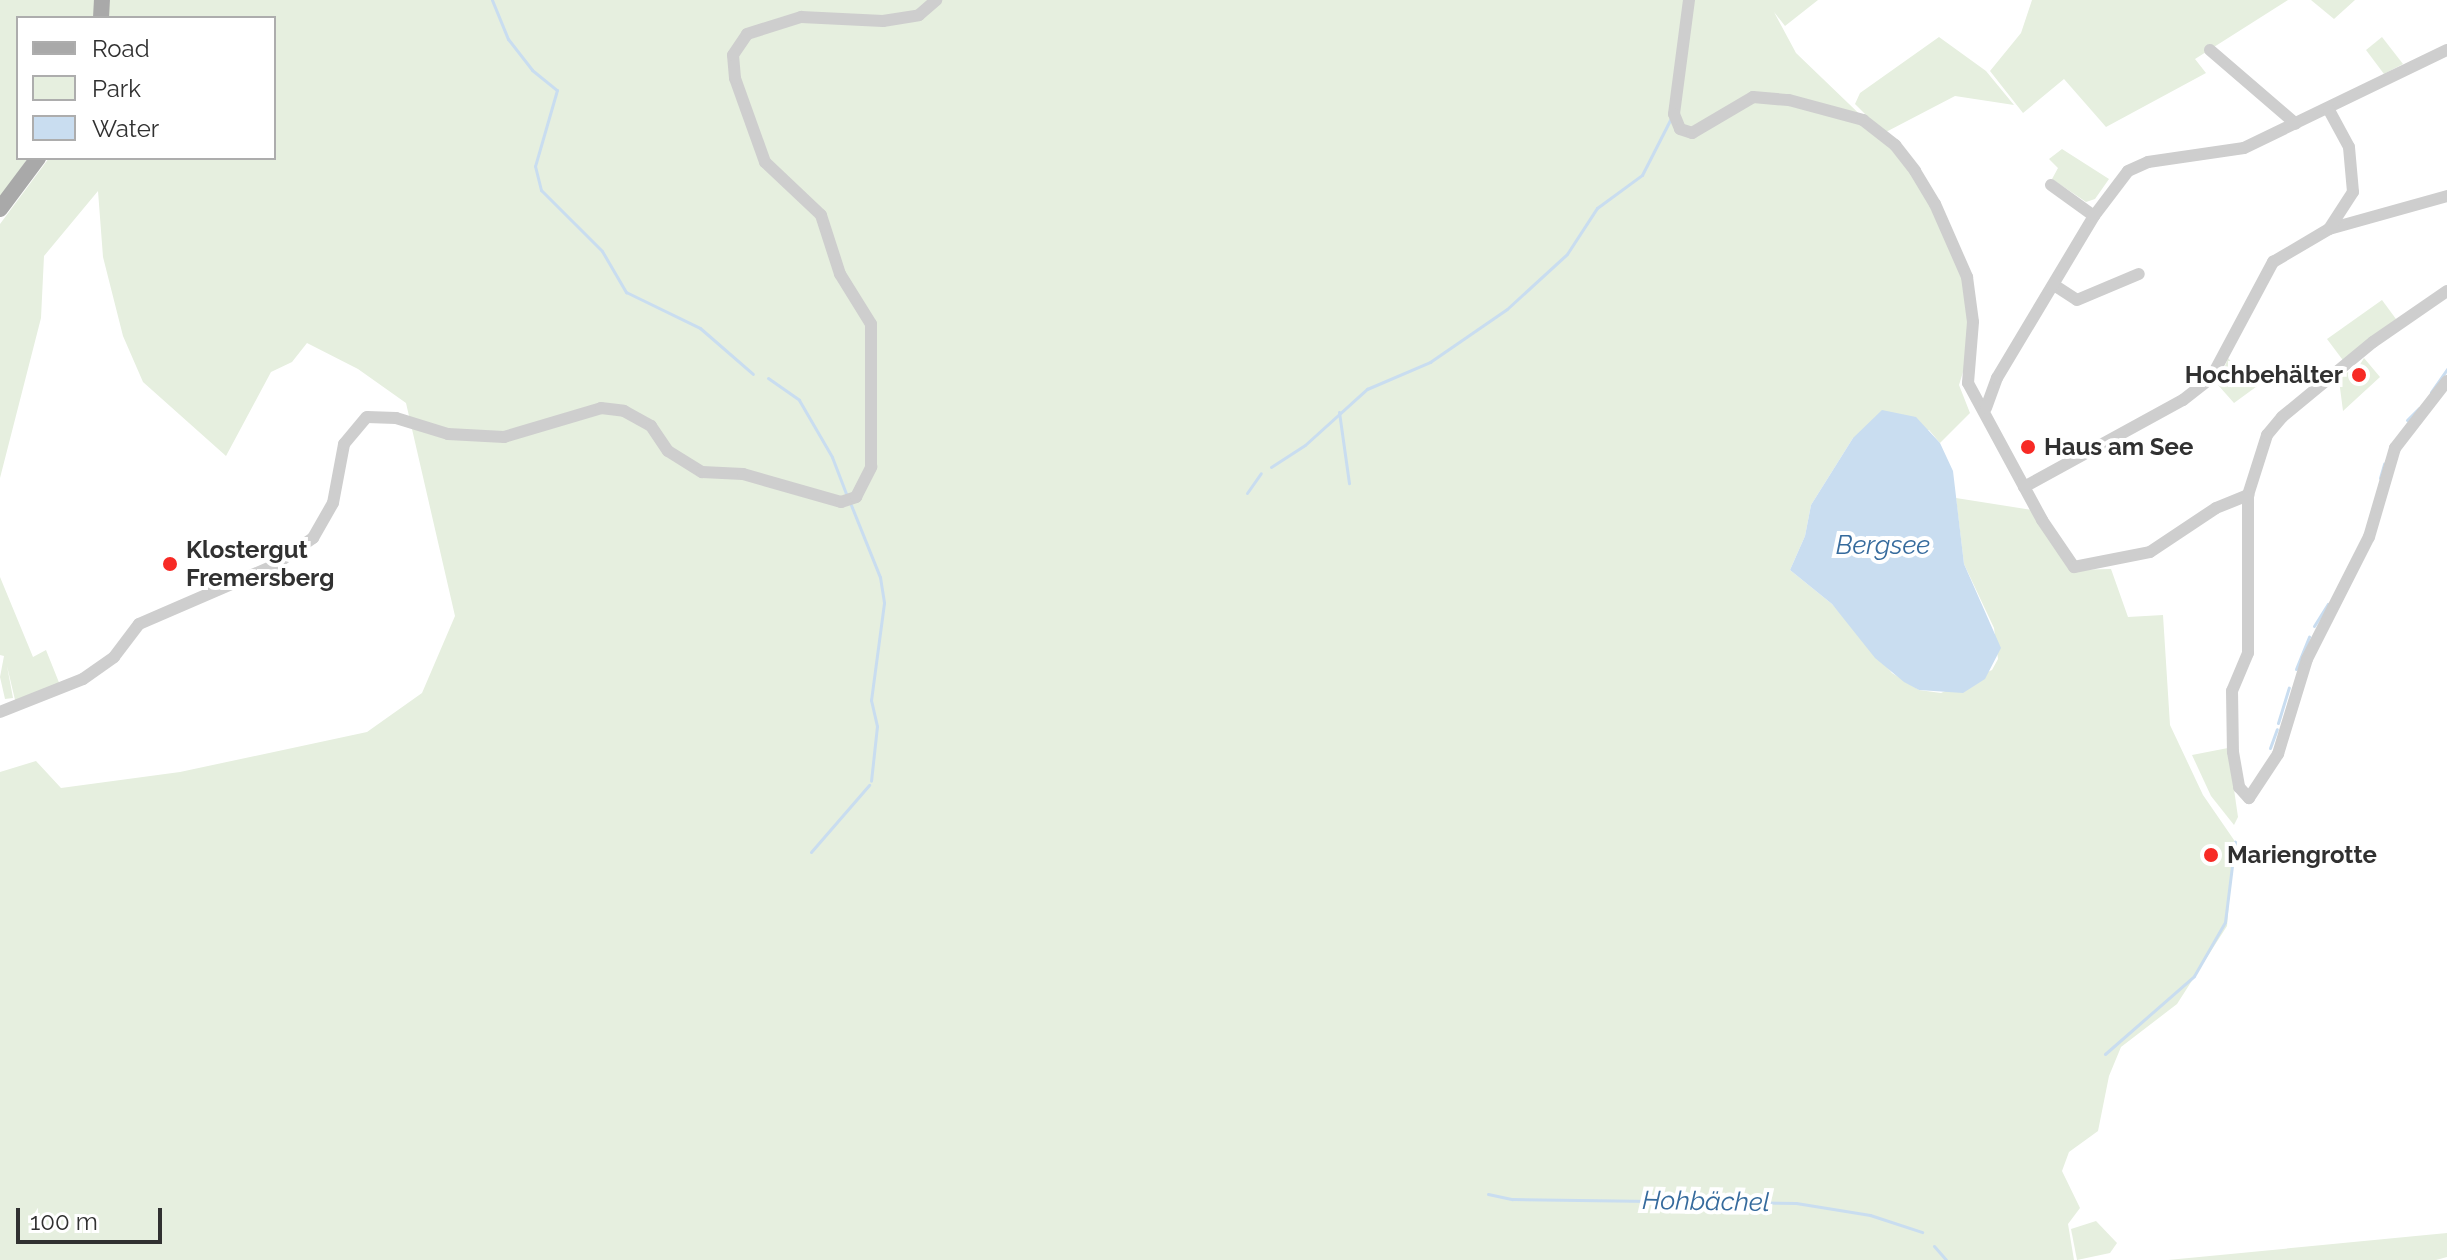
<!DOCTYPE html>
<html>
<head>
<meta charset="utf-8">
<style>
	body { margin:0 }
	#map { position:relative; width:2447px; height:1260px; overflow:hidden; background:#fff; font-family:Raleway,sans-serif }
	div>[style] { position:absolute }
	[style*='--x'] { left:calc(var(--x)*1px); top:calc(var(--y)*1px); width:calc(var(--w)*1px); rotate:calc(var(--a)*1deg) }
	.green>* { inset:0; background:#e6efdf }
	.water>* { inset:0; background:#c9ddf0 }
	.stream>* { height:3px; margin:-1.5px; padding:0 1.5px; transform-origin:1.5px; border-radius:1.5px; background:#c9ddf0 }
	.minor>* { height:12px; margin:-6px; padding:0 6px; transform-origin:6px; border-radius:6px; background:#cecece }
	.major>* { height:16px; margin:-8px; padding:0 8px; transform-origin:8px; border-radius:8px; background:#a9a9a9 }
	.dots>* { width:22px; height:22px; translate:-50% -50%; box-sizing:border-box; border:4px solid #fff; border-radius:50% }
	span { translate:-50% -50%; white-space:nowrap; text-align:center; line-height:1.15; -webkit-text-stroke:8px #fff; paint-order:stroke }
	.poi-label { font-size:24px; color:#313131; font-weight:700 }
	.right { translate:-100% -50%; text-align:right }
	.left { translate:0 -50%; text-align:left }
	.water-label { font-size:26px; color:#366b9d; font-style:italic }
	.legend { position:absolute; left:16px; top:16px; width:260px; height:144px; box-sizing:border-box; background:#fff; border:2px solid #adadad; margin:0; padding:10px 14px; list-style:none; font-size:24px; color:#313131 }
	.legend li { display:flex; align-items:center; gap:16px; height:40px }
	.legend b { width:40px; border:2px solid #adadad }
	.scale { position:absolute; left:16px; top:1208px; width:146px; height:36px; box-sizing:border-box; border:4px solid #313131; border-top:0; padding-left:10px; font-size:24px; line-height:28px; white-space:nowrap; color:#313131; -webkit-text-stroke:6px #fff; paint-order:stroke }
</style>
</head>
<body>
<div id="map">
	<div class="green">
		<div style="clip-path:polygon(0 0,97px 0,94px 18px,18px 18px,18px 158px,28px 158px,0 198px)"></div>
		<div style="clip-path:polygon(109px 0,1818px 0,1785px 26px,1774px 12px,1796px 53px,1874px 128px,1935px 204px,1967px 277px,1967px 359px,1959px 385px,1970px 413px,1940px 443px,1929px 430px,1853px 438px,1811px 505px,1805px 536px,1790px 570px,1832px 604px,1892px 673px,1919px 690px,1941px 693px,1992px 670px,1998px 659px,1994px 628px,1964px 564px,1956px 498px,2032px 510px,2069px 570px,2111px 569px,2128px 617px,2163px 615px,2170px 725px,2203px 795px,2234px 840px,2227px 926px,2177px 1004px,2121px 1047px,2109px 1076px,2098px 1131px,2069px 1152px,2062px 1171px,2080px 1208px,2068px 1224px,2074px 1260px,0 1260px,0 772px,36px 761px,61px 788px,180px 772px,367px 732px,422px 693px,455px 616px,406px 403px,358px 369px,307px 343px,292px 362px,271px 372px,226px 456px,143px 382px,123px 336px,103px 257px,98px 191px,44px 256px,41px 318px,0 478px,0 224px,49px 158px,274px 158px,274px 18px,108px 18px)"></div>
		<div style="clip-path:polygon(2032px 0,2288px 0,2195px 59px,2206px 73px,2106px 127px,2064px 79px,2023px 113px,1990px 71px,2021px 33px)"></div>
		<div style="clip-path:polygon(2311px 0,2355px 0,2334px 19px)"></div>
		<div style="clip-path:polygon(1939px 37px,1986px 71px,2014px 105px,1955px 96px,1884px 133px,1855px 104px,1860px 93px)"></div>
		<div style="clip-path:polygon(2382px 37px,2403px 64px,2384px 74px,2366px 50px)"></div>
		<div style="clip-path:polygon(2062px 149px,2109px 179px,2095px 199px,2086px 202px,2052px 179px,2058px 168px,2049px 159px)"></div>
		<div style="clip-path:polygon(2382px 300px,2396px 319px,2345px 363px,2327px 339px)"></div>
		<div style="clip-path:polygon(2228px 358px,2239px 371px,2247px 366px,2260px 384px,2234px 403px,2218px 385px)"></div>
		<div style="clip-path:polygon(2364px 358px,2380px 377px,2343px 411px,2339px 380px,2348px 372px,2353px 376px)"></div>
		<div style="clip-path:polygon(0 577px,33px 657px,46px 650px,60px 685px,16px 704px,7px 666px,13px 698px,5px 699px,0 677px,4px 656px,0 655px)"></div>
		<div style="clip-path:polygon(2228px 748px,2238px 817px,2234px 825px,2211px 796px,2192px 755px)"></div>
		<div style="clip-path:polygon(2096px 1221px,2117px 1243px,2110px 1253px,2077px 1260px,2071px 1229px)"></div>
		<div style="clip-path:polygon(2447px 1233px,2447px 1257px,2436px 1260px,2168px 1260px)"></div>
	</div>
	<div class="water">
		<div style="clip-path:polygon(1882px 410px,1916px 417px,1940px 443px,1953px 471px,1964px 564px,2001px 648px,1985px 679px,1963px 693px,1919px 690px,1904px 682px,1875px 658px,1832px 604px,1790px 570px,1805px 536px,1811px 505px,1853px 438px)"></div>
	</div>
	<div class="stream">
		<div style="--x:492;--y:0;--w:42;--a:67.7"></div>
		<div style="--x:508;--y:39;--w:39;--a:52"></div>
		<div style="--x:532;--y:70;--w:32;--a:39"></div>
		<div style="--x:557;--y:90;--w:79;--a:106.1"></div>
		<div style="--x:535;--y:166;--w:25;--a:76"></div>
		<div style="--x:541;--y:190;--w:86;--a:45"></div>
		<div style="--x:602;--y:251;--w:48;--a:59.7"></div>
		<div style="--x:626;--y:292;--w:82;--a:25.9"></div>
		<div style="--x:700;--y:328;--w:70;--a:41"></div>
		<div style="--x:768;--y:378;--w:38;--a:35"></div>
		<div style="--x:799;--y:400;--w:66;--a:59.9"></div>
		<div style="--x:832;--y:457;--w:42;--a:69"></div>
		<div style="--x:2431;--y:392;--w:28;--a:-55"></div>
		<div style="--x:1339;--y:412;--w:72;--a:82"></div>
		<div style="--x:2407;--y:420;--w:17;--a:-45"></div>
		<div style="--x:1271;--y:467;--w:40;--a:-32.9"></div>
		<div style="--x:1305;--y:445;--w:84;--a:-42.1"></div>
		<div style="--x:1367;--y:389;--w:69;--a:-23.2"></div>
		<div style="--x:1430;--y:362;--w:93;--a:-34.5"></div>
		<div style="--x:1507;--y:309;--w:81;--a:-42.5"></div>
		<div style="--x:1567;--y:254;--w:55;--a:-56.9"></div>
		<div style="--x:1597;--y:208;--w:56;--a:-36.3"></div>
		<div style="--x:1642;--y:175;--w:64;--a:-63"></div>
		<div style="--x:2380;--y:478;--w:15;--a:-74"></div>
		<div style="--x:1247;--y:493;--w:24;--a:-55"></div>
		<div style="--x:851;--y:505;--w:78;--a:68.1"></div>
		<div style="--x:880;--y:577;--w:26;--a:81"></div>
		<div style="--x:884;--y:603;--w:98;--a:97.6"></div>
		<div style="--x:871;--y:700;--w:27;--a:77"></div>
		<div style="--x:877;--y:726;--w:55;--a:96.2"></div>
		<div style="--x:2314;--y:626;--w:26;--a:-58"></div>
		<div style="--x:2296;--y:669;--w:35;--a:-68"></div>
		<div style="--x:2278;--y:723;--w:37;--a:-73"></div>
		<div style="--x:2270;--y:748;--w:20;--a:-70"></div>
		<div style="--x:811;--y:852;--w:89;--a:-49.1"></div>
		<div style="--x:2105;--y:1054;--w:118;--a:-41.2"></div>
		<div style="--x:2194;--y:976;--w:62;--a:-60.1"></div>
		<div style="--x:2225;--y:922;--w:81;--a:-82.9"></div>
		<div style="--x:1488;--y:1194;--w:25;--a:12"></div>
		<div style="--x:1512;--y:1199;--w:284;--a:0.8"></div>
		<div style="--x:1796;--y:1203;--w:75;--a:9.2"></div>
		<div style="--x:1870;--y:1215;--w:55;--a:18.1"></div>
		<div style="--x:1934;--y:1246;--w:18;--a:49"></div>
	</div>
	<div class="minor">
		<div style="--x:1689;--y:0;--w:115;--a:97.5"></div>
		<div style="--x:1674;--y:114;--w:16;--a:68"></div>
		<div style="--x:1680;--y:129;--w:13;--a:18"></div>
		<div style="--x:1692;--y:133;--w:71;--a:-30.5"></div>
		<div style="--x:1753;--y:97;--w:36;--a:5"></div>
		<div style="--x:1789;--y:100;--w:77;--a:15.1"></div>
		<div style="--x:1863;--y:120;--w:41;--a:38"></div>
		<div style="--x:1895;--y:145;--w:33;--a:52"></div>
		<div style="--x:1915;--y:171;--w:39;--a:59"></div>
		<div style="--x:1935;--y:204;--w:80;--a:66.3"></div>
		<div style="--x:1967;--y:277;--w:45;--a:82.4"></div>
		<div style="--x:1973;--y:322;--w:61;--a:94.7"></div>
		<div style="--x:1968;--y:383;--w:156;--a:61.6"></div>
		<div style="--x:2042;--y:520;--w:57;--a:55.8"></div>
		<div style="--x:2074;--y:567;--w:77;--a:-11.2"></div>
		<div style="--x:2150;--y:552;--w:79;--a:-33.7"></div>
		<div style="--x:2216;--y:508;--w:35;--a:-22"></div>
		<div style="--x:2248;--y:495;--w:63;--a:-72.4"></div>
		<div style="--x:2267;--y:435;--w:23;--a:-50"></div>
		<div style="--x:2282;--y:417;--w:118;--a:-39.5"></div>
		<div style="--x:2373;--y:342;--w:90;--a:-34.6"></div>
		<div style="--x:2210;--y:50;--w:113;--a:40.7"></div>
		<div style="--x:2051;--y:185;--w:53;--a:35.8"></div>
		<div style="--x:2329;--y:229;--w:123;--a:-15.6"></div>
		<div style="--x:2054;--y:285;--w:27;--a:33"></div>
		<div style="--x:2077;--y:300;--w:67;--a:-22.8"></div>
		<div style="--x:1986;--y:408;--w:32;--a:-70"></div>
		<div style="--x:1997;--y:378;--w:189;--a:-59.1"></div>
		<div style="--x:2094;--y:216;--w:56;--a:-52.9"></div>
		<div style="--x:2128;--y:171;--w:22;--a:-24"></div>
		<div style="--x:2148;--y:162;--w:97;--a:-8.3"></div>
		<div style="--x:2244;--y:148;--w:225;--a:-25.8"></div>
		<div style="--x:2024;--y:487;--w:181;--a:-28.7"></div>
		<div style="--x:2183;--y:400;--w:36;--a:-38"></div>
		<div style="--x:2211;--y:378;--w:132;--a:-61.9"></div>
		<div style="--x:2273;--y:262;--w:65;--a:-30.5"></div>
		<div style="--x:2329;--y:229;--w:44;--a:-57"></div>
		<div style="--x:2353;--y:192;--w:45;--a:-95.1"></div>
		<div style="--x:2349;--y:147;--w:42;--a:-118.4"></div>
		<div style="--x:2248;--y:495;--w:158;--a:90"></div>
		<div style="--x:2248;--y:653;--w:41;--a:112.8"></div>
		<div style="--x:2232;--y:691;--w:61;--a:89.1"></div>
		<div style="--x:2233;--y:752;--w:36;--a:80"></div>
		<div style="--x:2239;--y:787;--w:15;--a:48"></div>
		<div style="--x:2249;--y:798;--w:53;--a:-56.6"></div>
		<div style="--x:2278;--y:754;--w:99;--a:-73"></div>
		<div style="--x:2307;--y:659;--w:137;--a:-63.1"></div>
		<div style="--x:2369;--y:537;--w:93;--a:-73.7"></div>
		<div style="--x:2395;--y:448;--w:85;--a:-52.2"></div>
		<div style="--x:0;--y:712;--w:89;--a:-21.7"></div>
		<div style="--x:83;--y:679;--w:38;--a:-35"></div>
		<div style="--x:114;--y:657;--w:41;--a:-52.9"></div>
		<div style="--x:139;--y:624;--w:146;--a:-23.4"></div>
		<div style="--x:273;--y:566;--w:49;--a:-35"></div>
		<div style="--x:313;--y:538;--w:40;--a:-60.3"></div>
		<div style="--x:333;--y:503;--w:60;--a:-79.4"></div>
		<div style="--x:344;--y:444;--w:35;--a:-50"></div>
		<div style="--x:367;--y:417;--w:29;--a:2"></div>
		<div style="--x:396;--y:418;--w:54;--a:17.1"></div>
		<div style="--x:448;--y:434;--w:56;--a:3.1"></div>
		<div style="--x:504;--y:437;--w:101;--a:-16.6"></div>
		<div style="--x:601;--y:408;--w:23;--a:7"></div>
		<div style="--x:624;--y:411;--w:31;--a:29"></div>
		<div style="--x:651;--y:426;--w:30;--a:56"></div>
		<div style="--x:668;--y:451;--w:40;--a:32"></div>
		<div style="--x:702;--y:472;--w:41;--a:2.8"></div>
		<div style="--x:743;--y:474;--w:102;--a:15.9"></div>
		<div style="--x:841;--y:502;--w:16;--a:-18"></div>
		<div style="--x:856;--y:497;--w:34;--a:-63"></div>
		<div style="--x:871;--y:467;--w:143;--a:-90"></div>
		<div style="--x:871;--y:324;--w:59;--a:-121.8"></div>
		<div style="--x:840;--y:274;--w:62;--a:-107.9"></div>
		<div style="--x:821;--y:215;--w:77;--a:-136.6"></div>
		<div style="--x:765;--y:162;--w:89;--a:-109.7"></div>
		<div style="--x:735;--y:78;--w:23;--a:-95"></div>
		<div style="--x:733;--y:55;--w:25;--a:-56"></div>
		<div style="--x:747;--y:34;--w:57;--a:-17.5"></div>
		<div style="--x:801;--y:17;--w:82;--a:2.8"></div>
		<div style="--x:883;--y:21;--w:36;--a:-9"></div>
		<div style="--x:919;--y:15;--w:23;--a:-41"></div>
	</div>
	<div class="major">
		<div style="--x:101;--y:18;--w:18;--a:-87"></div>
		<div style="--x:0;--y:209;--w:64;--a:-53.3"></div>
	</div>
	<div class="dots">
		<div style="left:2359px;top:375px;background:#f72a25"></div>
		<div style="left:2028px;top:447px;background:#f72a25"></div>
		<div style="left:170px;top:564px;background:#f72a25"></div>
		<div style="left:2211px;top:855px;background:#f72a25"></div>
	</div>
	<div class="poi-label">
		<span class="right" style="left:2343px;top:375px">Hochbehälter</span>
		<span class="left" style="left:2044px;top:447px">Haus am See</span>
		<span class="left" style="left:186px;top:564px">Klostergut<br>Fremersberg</span>
		<span class="left" style="left:2227px;top:855px">Mariengrotte</span>
	</div>
	<div class="water-label">
		<span style="left:1883px;top:546px">Bergsee</span>
		<span style="left:1706px;top:1202px;rotate:1deg">Hohbächel</span>
	</div>
	<ul class="legend">
	<li><b style="height:10px;background:#a9a9a9"></b>Road</li>
	<li><b style="height:22px;background:#e6efdf"></b>Park</li>
	<li><b style="height:22px;background:#c9ddf0"></b>Water</li>
	</ul>
	<div class="scale">100 m</div>
</div>
</body>
</html>
